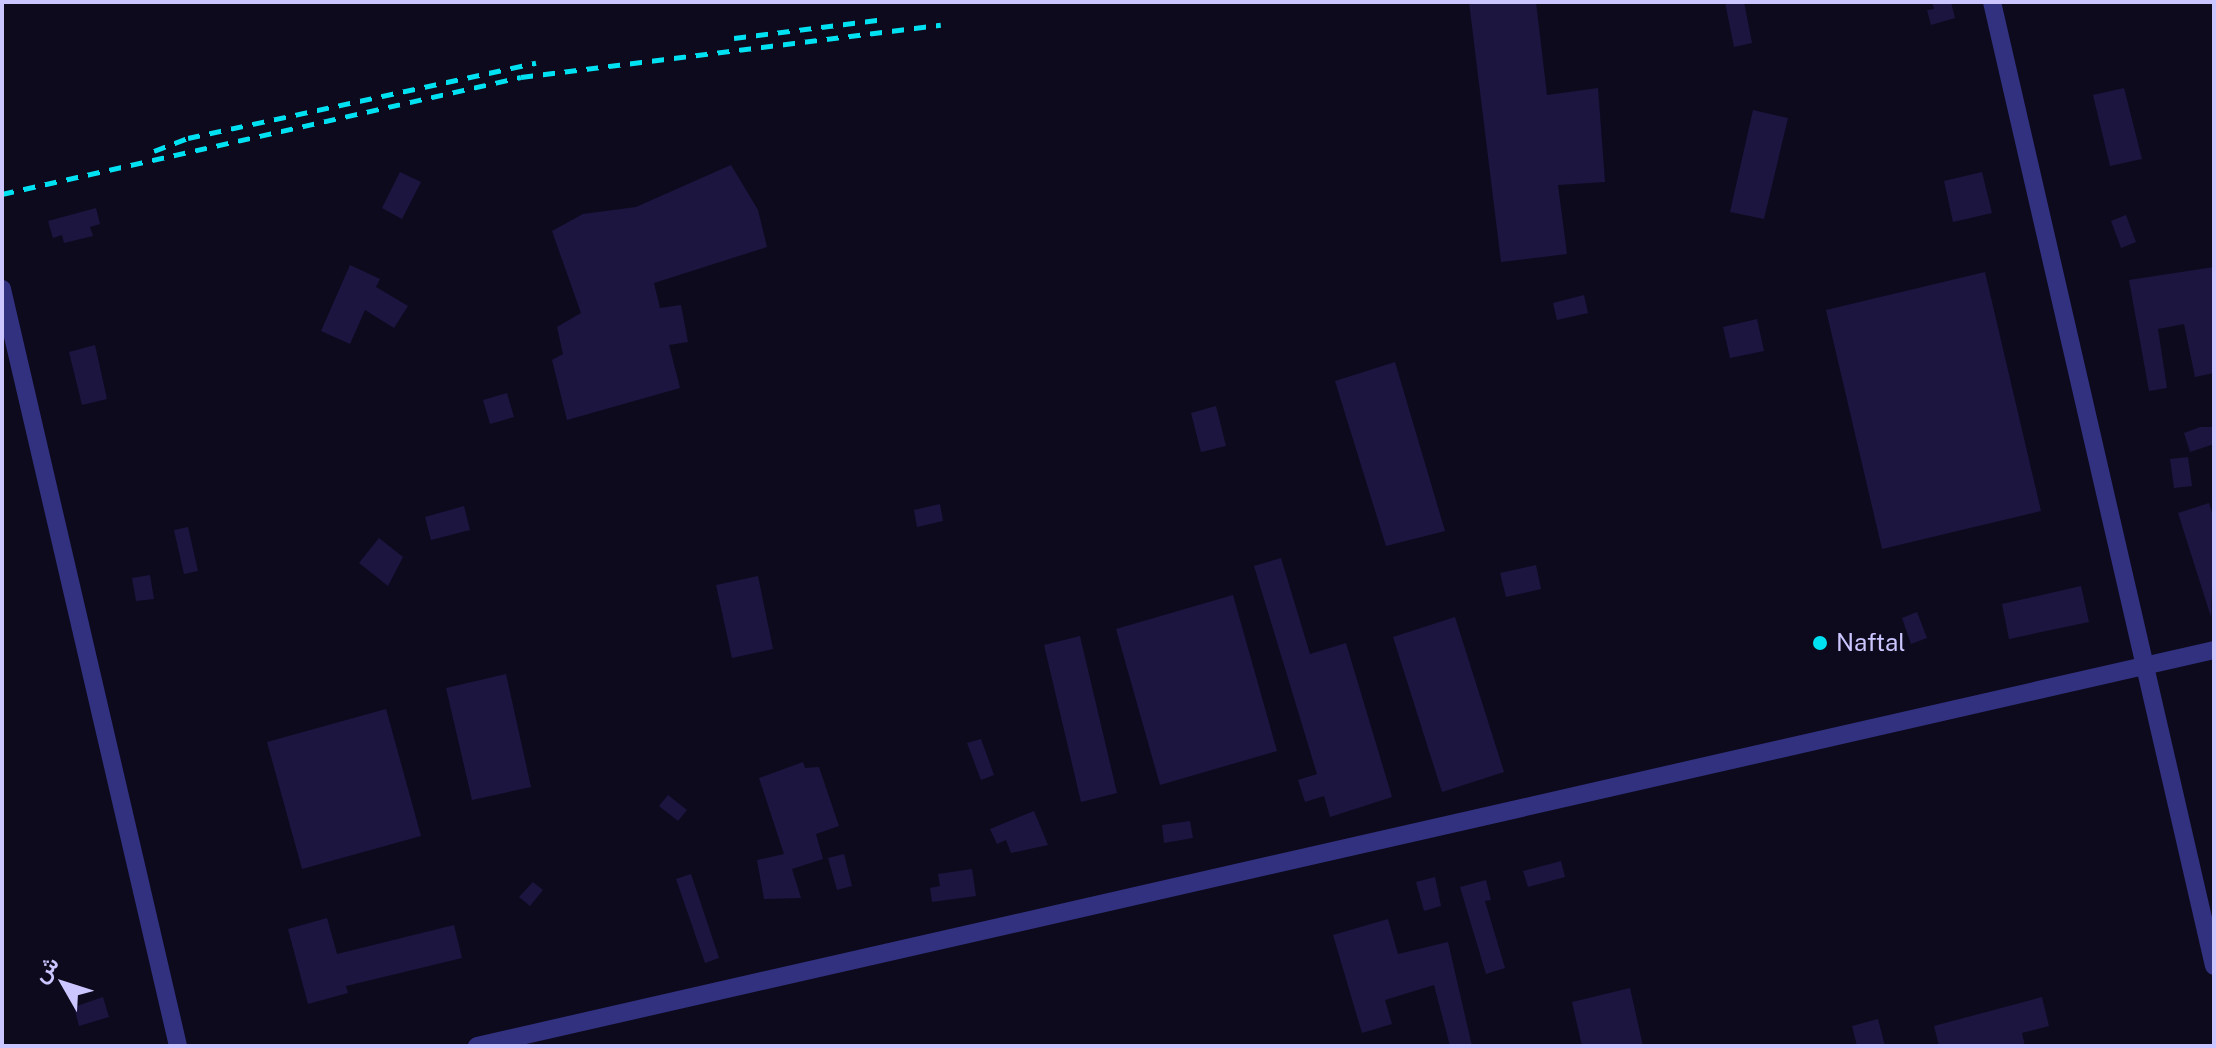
<!DOCTYPE html>
<html>
<head>
<meta charset="utf-8">
<style>
	body { margin:0 }
	#map { position:relative; width:2216px; height:1048px; overflow:hidden; background:#0d0a1d; font-family:"Public Sans",Vazirmatn,sans-serif }
	div>[style] { position:absolute }
	[style*='--x'] { left:calc(var(--x)*1px); top:calc(var(--y)*1px); width:calc(var(--w)*1px); rotate:calc(var(--a)*1deg) }
	.building>* { inset:0; background:#1c1540 }
	.minor>* { height:18px; margin:-9px; padding:0 9px; transform-origin:9px; border-radius:9px; background:#323180 }
	.rail>* { height:5px; margin-top:-2.5px; transform-origin:0; background:repeating-linear-gradient(90deg,#00e1f1 0 12px,transparent 0 22px) }
	.dots>* { width:22px; height:22px; translate:-50% -50%; box-sizing:border-box; border:4px solid #0d0a1d; border-radius:50% }
	span { translate:-50% -50%; white-space:nowrap; text-align:center; line-height:1.15; -webkit-text-stroke:7px #0d0a1d; paint-order:stroke }
	.poi-label { font-size:24px; color:#cbc6ff }
	.left { translate:0 -50%; text-align:left }
	.frame { position:absolute; inset:0; border:4px solid #cbc6ff; pointer-events:none }
	.north { position:absolute; left:24px; top:944px; width:80px; height:80px; -webkit-text-stroke:6px #0d0a1d; paint-order:stroke; rotate:309deg; font-size:22px; font-weight:700; line-height:32px; text-align:center; color:#cbc6ff }
	.north::after { content:''; display:block; margin:auto; width:28px; height:36px; background:#cbc6ff; clip-path:polygon(50% 0,100% 100%,50% 72%,0 100%) }
</style>
</head>
<body>
<div id="map">
	<div class="building">
		<div style="clip-path:polygon(1469px 2px,1536px 2px,1547px 95px,1598px 88px,1605px 182px,1558px 185px,1567px 254px,1501px 262px)"></div>
		<div style="clip-path:polygon(1725px 2px,1744px 2px,1752px 43px,1734px 47px)"></div>
		<div style="clip-path:polygon(1932px 2px,1951px 2px,1955px 18px,1931px 25px,1927px 10px,1934px 9px)"></div>
		<div style="clip-path:polygon(2124px 88px,2142px 159px,2110px 166px,2093px 95px)"></div>
		<div style="clip-path:polygon(1753px 110px,1788px 118px,1764px 219px,1730px 212px)"></div>
		<div style="clip-path:polygon(731px 165px,758px 210px,767px 247px,654px 283px,660px 308px,681px 305px,688px 342px,669px 345px,680px 388px,567px 420px,552px 360px,563px 354px,557px 327px,581px 313px,552px 231px,583px 214px,636px 207px)"></div>
		<div style="clip-path:polygon(400px 172px,421px 182px,402px 219px,382px 208px)"></div>
		<div style="clip-path:polygon(1982px 172px,1992px 213px,1953px 222px,1944px 181px)"></div>
		<div style="clip-path:polygon(96px 208px,100px 224px,90px 227px,93px 236px,64px 243px,62px 235px,53px 238px,48px 221px)"></div>
		<div style="clip-path:polygon(2126px 215px,2136px 242px,2121px 248px,2111px 221px)"></div>
		<div style="clip-path:polygon(350px 265px,380px 279px,376px 287px,408px 306px,394px 328px,365px 310px,350px 344px,321px 331px)"></div>
		<div style="clip-path:polygon(2214px 267px,2214px 373px,2195px 377px,2184px 324px,2158px 329px,2167px 388px,2149px 391px,2129px 280px)"></div>
		<div style="clip-path:polygon(1985px 272px,2041px 511px,1882px 549px,1826px 310px)"></div>
		<div style="clip-path:polygon(1584px 295px,1588px 313px,1557px 320px,1553px 303px)"></div>
		<div style="clip-path:polygon(1757px 319px,1764px 351px,1730px 358px,1723px 327px)"></div>
		<div style="clip-path:polygon(95px 345px,107px 399px,82px 405px,69px 352px)"></div>
		<div style="clip-path:polygon(1395px 362px,1445px 531px,1386px 546px,1335px 381px)"></div>
		<div style="clip-path:polygon(507px 393px,514px 417px,490px 424px,483px 400px)"></div>
		<div style="clip-path:polygon(1216px 406px,1226px 446px,1201px 452px,1191px 413px)"></div>
		<div style="clip-path:polygon(2200px 427px,2214px 427px,2214px 444px,2190px 452px,2184px 433px)"></div>
		<div style="clip-path:polygon(2188px 457px,2192px 486px,2174px 488px,2170px 459px)"></div>
		<div style="clip-path:polygon(2209px 503px,2214px 519px,2211px 617px,2178px 513px)"></div>
		<div style="clip-path:polygon(940px 504px,943px 521px,917px 527px,914px 510px)"></div>
		<div style="clip-path:polygon(464px 506px,470px 530px,431px 540px,425px 517px)"></div>
		<div style="clip-path:polygon(188px 527px,198px 571px,184px 574px,174px 530px)"></div>
		<div style="clip-path:polygon(379px 538px,403px 557px,388px 586px,359px 563px)"></div>
		<div style="clip-path:polygon(1281px 558px,1310px 654px,1346px 643px,1392px 797px,1330px 817px,1324px 796px,1305px 802px,1298px 780px,1317px 774px,1254px 566px)"></div>
		<div style="clip-path:polygon(1536px 565px,1541px 589px,1506px 597px,1500px 573px)"></div>
		<div style="clip-path:polygon(150px 575px,154px 599px,136px 601px,132px 578px)"></div>
		<div style="clip-path:polygon(758px 576px,773px 649px,732px 658px,716px 585px)"></div>
		<div style="clip-path:polygon(2081px 586px,2089px 622px,2009px 639px,2002px 604px)"></div>
		<div style="clip-path:polygon(1233px 595px,1277px 751px,1160px 785px,1116px 629px)"></div>
		<div style="clip-path:polygon(1917px 612px,1927px 638px,1911px 644px,1902px 618px)"></div>
		<div style="clip-path:polygon(1455px 617px,1504px 772px,1442px 792px,1393px 637px)"></div>
		<div style="clip-path:polygon(1080px 636px,1117px 793px,1081px 802px,1044px 645px)"></div>
		<div style="clip-path:polygon(506px 674px,531px 787px,472px 800px,446px 688px)"></div>
		<div style="clip-path:polygon(386px 709px,421px 836px,302px 869px,267px 742px)"></div>
		<div style="clip-path:polygon(981px 739px,994px 775px,981px 780px,967px 743px)"></div>
		<div style="clip-path:polygon(803px 762px,805px 768px,819px 767px,839px 826px,816px 834px,823px 859px,792px 869px,801px 898px,764px 899px,757px 860px,784px 854px,759px 778px)"></div>
		<div style="clip-path:polygon(668px 795px,687px 810px,678px 821px,659px 806px)"></div>
		<div style="clip-path:polygon(1034px 811px,1048px 845px,1011px 853px,1006px 840px,997px 844px,990px 829px)"></div>
		<div style="clip-path:polygon(1190px 821px,1193px 838px,1164px 843px,1162px 825px)"></div>
		<div style="clip-path:polygon(844px 854px,852px 886px,837px 890px,828px 858px)"></div>
		<div style="clip-path:polygon(1561px 861px,1565px 877px,1528px 887px,1523px 871px)"></div>
		<div style="clip-path:polygon(972px 869px,976px 896px,932px 902px,930px 888px,940px 886px,938px 874px)"></div>
		<div style="clip-path:polygon(691px 874px,719px 958px,705px 963px,676px 879px)"></div>
		<div style="clip-path:polygon(1435px 877px,1441px 906px,1424px 911px,1416px 882px)"></div>
		<div style="clip-path:polygon(1486px 880px,1491px 900px,1485px 901px,1505px 968px,1486px 974px,1460px 887px)"></div>
		<div style="clip-path:polygon(533px 882px,543px 890px,530px 906px,519px 897px)"></div>
		<div style="clip-path:polygon(327px 918px,337px 954px,454px 925px,462px 958px,346px 986px,348px 993px,308px 1004px,288px 929px)"></div>
		<div style="clip-path:polygon(1388px 919px,1398px 954px,1448px 942px,1472px 1046px,1450px 1046px,1434px 985px,1385px 1000px,1392px 1024px,1362px 1033px,1333px 935px)"></div>
		<div style="clip-path:polygon(1630px 988px,1643px 1046px,1582px 1046px,1572px 1002px)"></div>
		<div style="clip-path:polygon(103px 997px,109px 1017px,79px 1026px,74px 1007px)"></div>
		<div style="clip-path:polygon(2042px 997px,2049px 1026px,2022px 1033px,2025px 1046px,1939px 1046px,1934px 1026px)"></div>
		<div style="clip-path:polygon(1878px 1019px,1885px 1046px,1857px 1046px,1852px 1026px)"></div>
	</div>
	<div class="minor">
		<div style="--x:1992;--y:2;--w:989;--a:77.03"></div>
		<div style="--x:2;--y:289;--w:777;--a:76.91"></div>
		<div style="--x:477;--y:1046;--w:1782;--a:-12.84"></div>
	</div>
	<div class="rail">
		<div style="--x:734;--y:38;--w:152;--a:-7.2"></div>
		<div style="--x:154;--y:151;--w:36;--a:-21"></div>
		<div style="--x:188;--y:138;--w:356;--a:-12.2"></div>
		<div style="--x:2;--y:194;--w:532;--a:-12.7"></div>
		<div style="--x:521;--y:77;--w:423;--a:-7.1"></div>
	</div>
	<div class="dots">
		<div style="left:1820px;top:643px;background:#00e1f1"></div>
	</div>
	<div class="poi-label">
		<span class="left" style="left:1836px;top:643px">Naftal</span>
	</div>
	<div class="frame"></div>
	<div class="north">ش</div>
</div>
</body>
</html>
